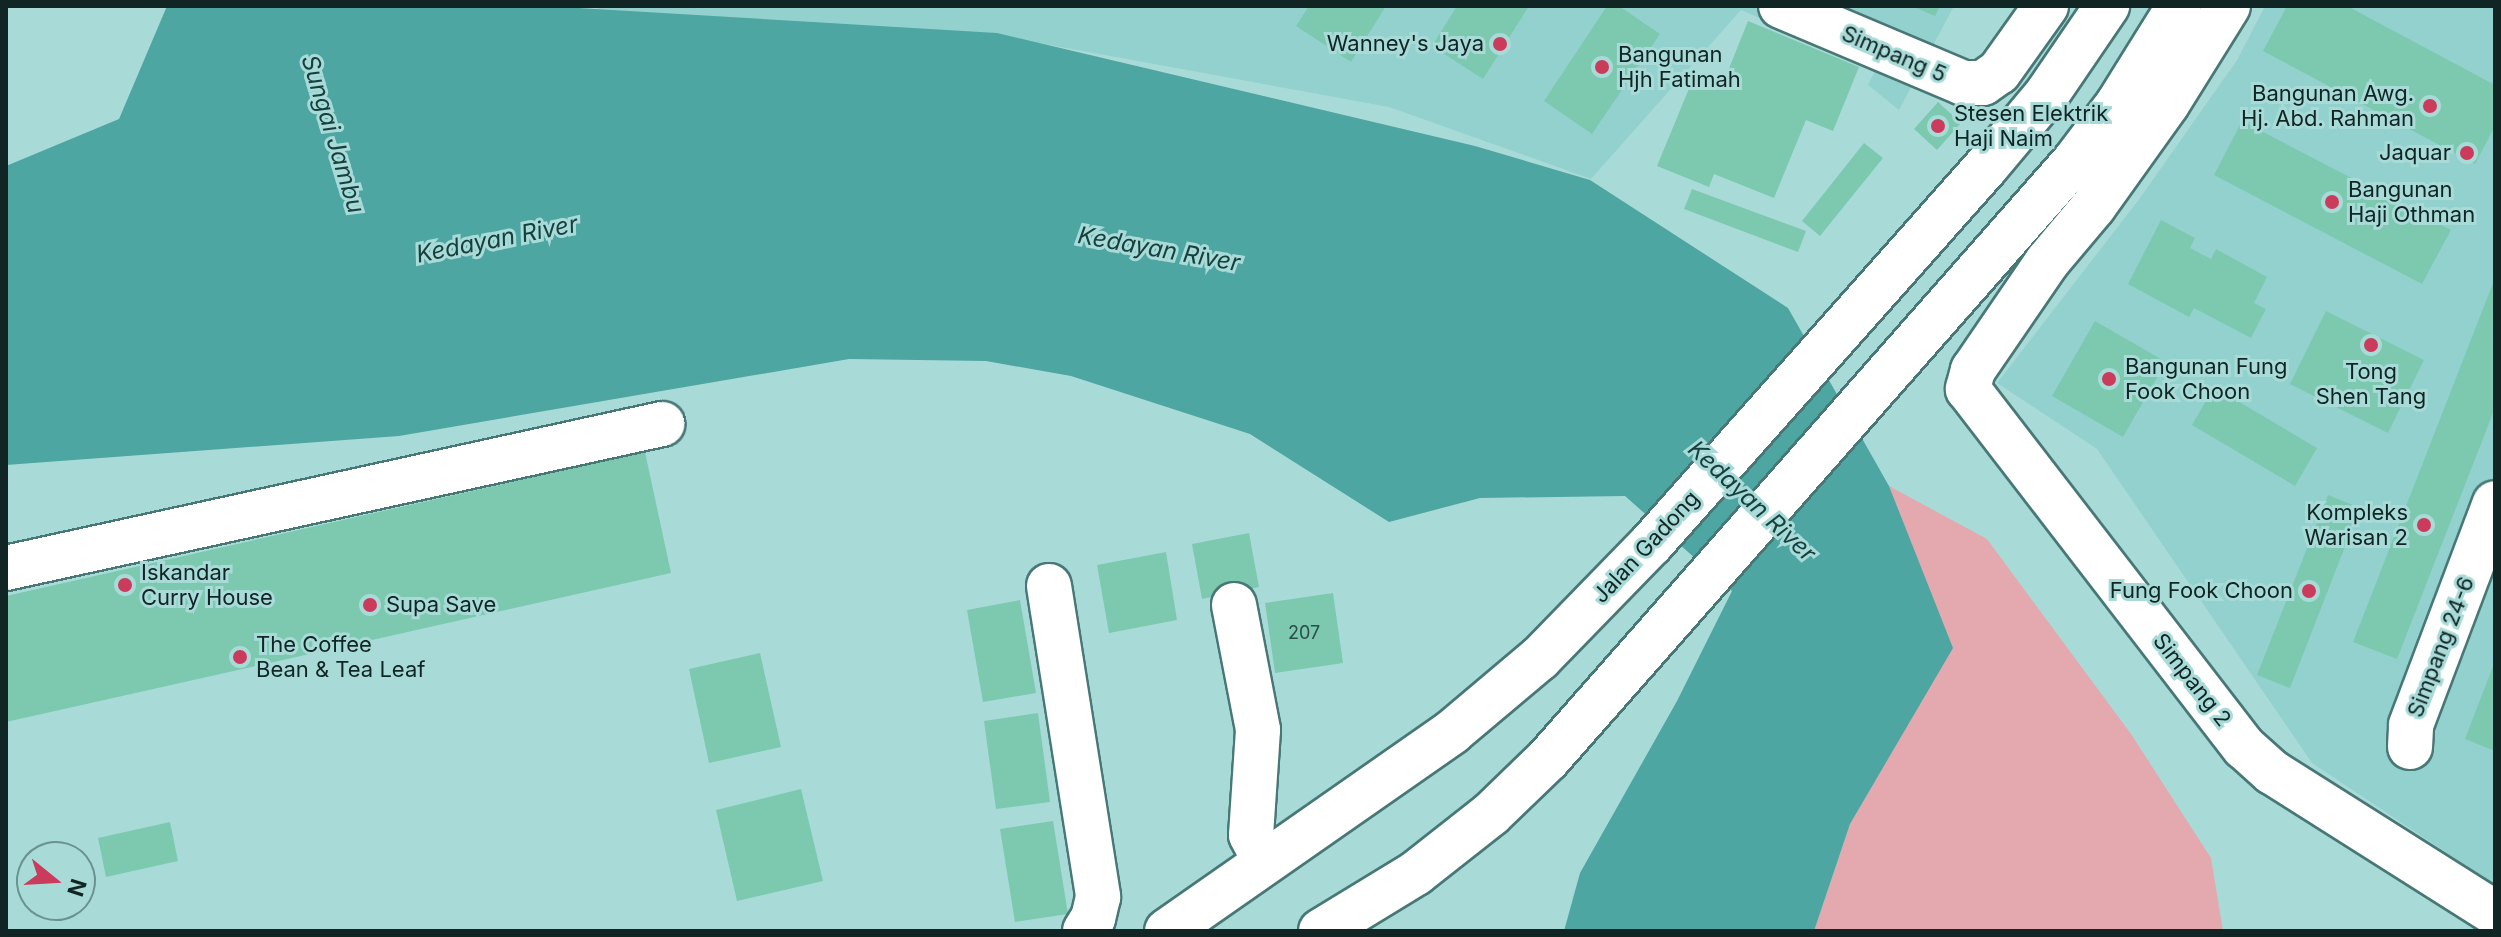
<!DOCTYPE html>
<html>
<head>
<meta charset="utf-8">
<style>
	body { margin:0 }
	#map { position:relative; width:2501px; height:937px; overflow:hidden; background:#a8dbd8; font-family:Inter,sans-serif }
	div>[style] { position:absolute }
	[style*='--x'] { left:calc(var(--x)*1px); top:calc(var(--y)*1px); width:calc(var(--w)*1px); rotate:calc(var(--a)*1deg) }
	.built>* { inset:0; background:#93d1ce }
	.green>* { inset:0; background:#e3a9af }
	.water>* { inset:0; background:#4ea6a2 }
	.building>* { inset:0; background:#7cc9b0 }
	.roads { filter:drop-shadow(2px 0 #487876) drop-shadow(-2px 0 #487876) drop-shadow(0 2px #487876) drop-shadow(0 -2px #487876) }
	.minor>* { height:44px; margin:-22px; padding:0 22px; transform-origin:22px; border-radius:22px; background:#fff }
	.major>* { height:44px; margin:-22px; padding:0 22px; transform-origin:22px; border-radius:22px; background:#fff }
	.dots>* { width:22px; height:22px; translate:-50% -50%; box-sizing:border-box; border:4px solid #a8dbd8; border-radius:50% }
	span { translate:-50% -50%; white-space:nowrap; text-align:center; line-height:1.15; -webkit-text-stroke:6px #a8dbd8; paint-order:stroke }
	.number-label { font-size:18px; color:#2b4e47 }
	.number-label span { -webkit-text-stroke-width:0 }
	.poi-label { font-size:22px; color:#102524 }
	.right { translate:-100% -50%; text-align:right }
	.left { translate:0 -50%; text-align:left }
	.street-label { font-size:22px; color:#102524 }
	.water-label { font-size:24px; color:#163f3e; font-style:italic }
	.frame { position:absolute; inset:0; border:8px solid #102524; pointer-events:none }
	.north { position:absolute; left:16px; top:841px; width:80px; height:80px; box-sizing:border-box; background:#a8dbd8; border:2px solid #6b9290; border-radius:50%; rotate:108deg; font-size:22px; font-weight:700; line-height:32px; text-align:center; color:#102524 }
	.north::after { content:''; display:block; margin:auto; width:28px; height:36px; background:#cb3b5b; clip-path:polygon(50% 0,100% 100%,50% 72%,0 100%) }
</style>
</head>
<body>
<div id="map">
	<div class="built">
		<div style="clip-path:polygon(596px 6px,1954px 6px,1899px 110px,1868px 85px,1876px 69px,1741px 10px,1591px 179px,1389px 107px,1039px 43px,598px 9px)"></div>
		<div style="clip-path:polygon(2265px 6px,2495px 6px,2495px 885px,2312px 763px,2097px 449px,1997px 383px,2140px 198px,2237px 60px)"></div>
	</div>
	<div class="green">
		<div style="clip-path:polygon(1889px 486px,1987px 539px,2131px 734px,2211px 858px,2223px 931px,1814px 931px,1850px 824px,1952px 648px)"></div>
	</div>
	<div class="water">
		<div style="clip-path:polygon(167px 6px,545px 6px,997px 33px,1475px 146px,1590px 180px,1788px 308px,1889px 486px,1953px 648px,1850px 824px,1814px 931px,1564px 931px,1580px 873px,1677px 701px,1732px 591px,1625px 496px,1480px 498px,1389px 522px,1250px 434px,1071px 376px,986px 361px,849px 359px,399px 436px,6px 465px,6px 166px,119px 119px)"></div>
	</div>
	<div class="building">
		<div style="clip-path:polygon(1309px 6px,1386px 6px,1351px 62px,1296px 26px)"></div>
		<div style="clip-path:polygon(1457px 6px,1529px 6px,1483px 79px,1432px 46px)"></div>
		<div style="clip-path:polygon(1607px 6px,1619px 6px,1660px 34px,1592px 134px,1544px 101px)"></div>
		<div style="clip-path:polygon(1912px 6px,1940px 6px,1935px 16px)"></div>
		<div style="clip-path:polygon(2287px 6px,2347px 6px,2495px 85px,2495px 126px,2475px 164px,2263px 51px)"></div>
		<div style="clip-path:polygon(1748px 21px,1859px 67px,1833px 131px,1806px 120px,1774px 198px,1714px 174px,1709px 187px,1657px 166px,1695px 74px,1722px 86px)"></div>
		<div style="clip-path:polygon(1938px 102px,1961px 123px,1937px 150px,1914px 129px)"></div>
		<div style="clip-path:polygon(2242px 121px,2451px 230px,2422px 284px,2214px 175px)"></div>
		<div style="clip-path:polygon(1864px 143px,1883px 158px,1820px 236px,1802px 221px)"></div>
		<div style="clip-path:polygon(1692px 189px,1806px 231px,1798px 252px,1684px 209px)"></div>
		<div style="clip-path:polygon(2161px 220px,2195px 238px,2190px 248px,2211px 259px,2216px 249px,2267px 277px,2254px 303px,2266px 309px,2251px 338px,2194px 308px,2189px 317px,2128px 284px)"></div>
		<div style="clip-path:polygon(2495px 278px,2495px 408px,2397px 659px,2353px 642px)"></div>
		<div style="clip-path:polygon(2326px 311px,2424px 360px,2388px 433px,2290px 384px)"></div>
		<div style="clip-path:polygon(2095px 321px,2166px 362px,2123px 437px,2052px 396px)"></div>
		<div style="clip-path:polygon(2214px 387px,2317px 448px,2295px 486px,2192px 425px)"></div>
		<div style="clip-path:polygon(645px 452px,671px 573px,6px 722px,6px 596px)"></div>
		<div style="clip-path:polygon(2328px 495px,2360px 508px,2290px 688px,2257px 675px)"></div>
		<div style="clip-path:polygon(1249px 533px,1259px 587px,1202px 599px,1192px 544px)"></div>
		<div style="clip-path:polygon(1166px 552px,1177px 620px,1109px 633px,1097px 565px)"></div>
		<div style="clip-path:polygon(1333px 593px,1343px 663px,1275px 673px,1265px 603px)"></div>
		<div style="clip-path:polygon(1020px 600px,1036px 693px,983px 702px,967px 610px)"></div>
		<div style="clip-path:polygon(760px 653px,781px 747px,709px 763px,689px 669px)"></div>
		<div style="clip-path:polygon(2495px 661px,2495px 751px,2465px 739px)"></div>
		<div style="clip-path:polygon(1038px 713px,1050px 802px,996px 809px,984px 721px)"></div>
		<div style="clip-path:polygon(801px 789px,823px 881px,737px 901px,716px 810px)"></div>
		<div style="clip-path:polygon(1053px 821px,1068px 914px,1015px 922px,1000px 829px)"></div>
		<div style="clip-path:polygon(170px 822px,178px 861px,106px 877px,98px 838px)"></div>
	</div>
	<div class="roads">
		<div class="minor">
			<div style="--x:1781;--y:6;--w:198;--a:22.9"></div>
			<div style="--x:1963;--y:83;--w:20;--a:0"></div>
			<div style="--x:1983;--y:83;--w:19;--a:-35"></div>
			<div style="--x:1999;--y:72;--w:81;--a:-54.5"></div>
			<div style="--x:2228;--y:6;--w:115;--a:121.9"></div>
			<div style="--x:2167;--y:104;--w:125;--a:125.6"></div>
			<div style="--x:2094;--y:206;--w:73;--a:130"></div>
			<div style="--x:2047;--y:262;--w:131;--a:124.4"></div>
			<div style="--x:1973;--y:370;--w:20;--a:105"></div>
			<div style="--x:1968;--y:389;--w:452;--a:52.4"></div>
			<div style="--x:2244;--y:747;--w:38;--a:42"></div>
			<div style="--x:2272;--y:772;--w:264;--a:32.3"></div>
			<div style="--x:6;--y:568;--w:672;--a:-12.38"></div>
			<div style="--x:1049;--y:586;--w:315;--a:81"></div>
			<div style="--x:1098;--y:897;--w:22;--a:103"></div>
			<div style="--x:1093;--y:918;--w:15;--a:122"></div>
			<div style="--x:1234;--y:605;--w:127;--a:79.1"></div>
			<div style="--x:1258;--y:730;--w:105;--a:93.8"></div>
			<div style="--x:1251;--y:835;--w:30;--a:62"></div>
			<div style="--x:2410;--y:747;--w:22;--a:-87"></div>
			<div style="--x:2411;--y:725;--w:237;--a:-69.3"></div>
		</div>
		<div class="major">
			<div style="--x:1167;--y:931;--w:348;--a:-34.9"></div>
			<div style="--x:1452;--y:732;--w:115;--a:-40.1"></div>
			<div style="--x:1540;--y:658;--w:159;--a:-45.8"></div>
			<div style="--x:1651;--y:544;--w:504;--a:-48.38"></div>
			<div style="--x:1986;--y:167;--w:95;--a:-50.1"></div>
			<div style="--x:2047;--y:94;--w:107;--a:-55.7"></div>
			<div style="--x:1321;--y:931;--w:111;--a:-31.4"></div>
			<div style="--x:1416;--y:873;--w:95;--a:-38.2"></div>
			<div style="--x:1491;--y:814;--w:79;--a:-44"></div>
			<div style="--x:1548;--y:759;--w:796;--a:-48.62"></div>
			<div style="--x:2074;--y:162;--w:73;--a:-52.8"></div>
			<div style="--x:2118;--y:104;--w:115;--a:-58.1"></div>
		</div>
	</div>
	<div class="dots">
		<div style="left:1500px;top:44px;background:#cb3b5b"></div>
		<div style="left:1602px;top:67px;background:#cb3b5b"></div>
		<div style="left:2430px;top:106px;background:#cb3b5b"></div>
		<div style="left:1938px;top:126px;background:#cb3b5b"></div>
		<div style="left:2467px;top:153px;background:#cb3b5b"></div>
		<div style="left:2332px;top:202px;background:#cb3b5b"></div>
		<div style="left:2371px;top:345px;background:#cb3b5b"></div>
		<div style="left:2109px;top:379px;background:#cb3b5b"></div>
		<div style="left:2424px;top:525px;background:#cb3b5b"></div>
		<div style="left:125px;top:585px;background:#cb3b5b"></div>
		<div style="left:2309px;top:591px;background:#cb3b5b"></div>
		<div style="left:370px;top:605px;background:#cb3b5b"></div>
		<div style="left:240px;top:657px;background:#cb3b5b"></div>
	</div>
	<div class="number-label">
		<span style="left:1304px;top:633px">207</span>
	</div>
	<div class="poi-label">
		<span class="right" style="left:1484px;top:44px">Wanney's Jaya</span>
		<span class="left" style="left:1618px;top:67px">Bangunan<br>Hjh Fatimah</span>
		<span class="right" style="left:2414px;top:106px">Bangunan Awg.<br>Hj. Abd. Rahman</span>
		<span class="left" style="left:1954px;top:126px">Stesen Elektrik<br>Haji Naim</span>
		<span class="right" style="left:2451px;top:153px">Jaquar</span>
		<span class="left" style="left:2348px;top:202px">Bangunan<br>Haji Othman</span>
		<span class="left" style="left:2125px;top:379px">Bangunan Fung<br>Fook Choon</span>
		<span style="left:2371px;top:384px">Tong<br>Shen Tang</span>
		<span class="right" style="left:2408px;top:525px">Kompleks<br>Warisan 2</span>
		<span class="left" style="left:141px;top:585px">Iskandar<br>Curry House</span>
		<span class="right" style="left:2293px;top:591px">Fung Fook Choon</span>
		<span class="left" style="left:386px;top:605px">Supa Save</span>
		<span class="left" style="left:256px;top:657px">The Coffee<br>Bean &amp; Tea Leaf</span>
	</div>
	<div class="street-label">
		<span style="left:1894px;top:54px;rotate:23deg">Simpang 5</span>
		<span style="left:1646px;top:547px;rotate:-47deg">Jalan Gadong</span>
		<span style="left:2441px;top:647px;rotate:-69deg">Simpang 24-6</span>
		<span style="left:2192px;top:680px;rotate:52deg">Simpang 2</span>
	</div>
	<div class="water-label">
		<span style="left:333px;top:134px;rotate:73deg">Sungai Jambu</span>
		<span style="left:497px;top:239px;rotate:-11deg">Kedayan River</span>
		<span style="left:1159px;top:249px;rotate:10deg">Kedayan River</span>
		<span style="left:1752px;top:501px;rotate:43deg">Kedayan River</span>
	</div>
	<div class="frame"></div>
	<div class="north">N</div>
</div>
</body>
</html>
